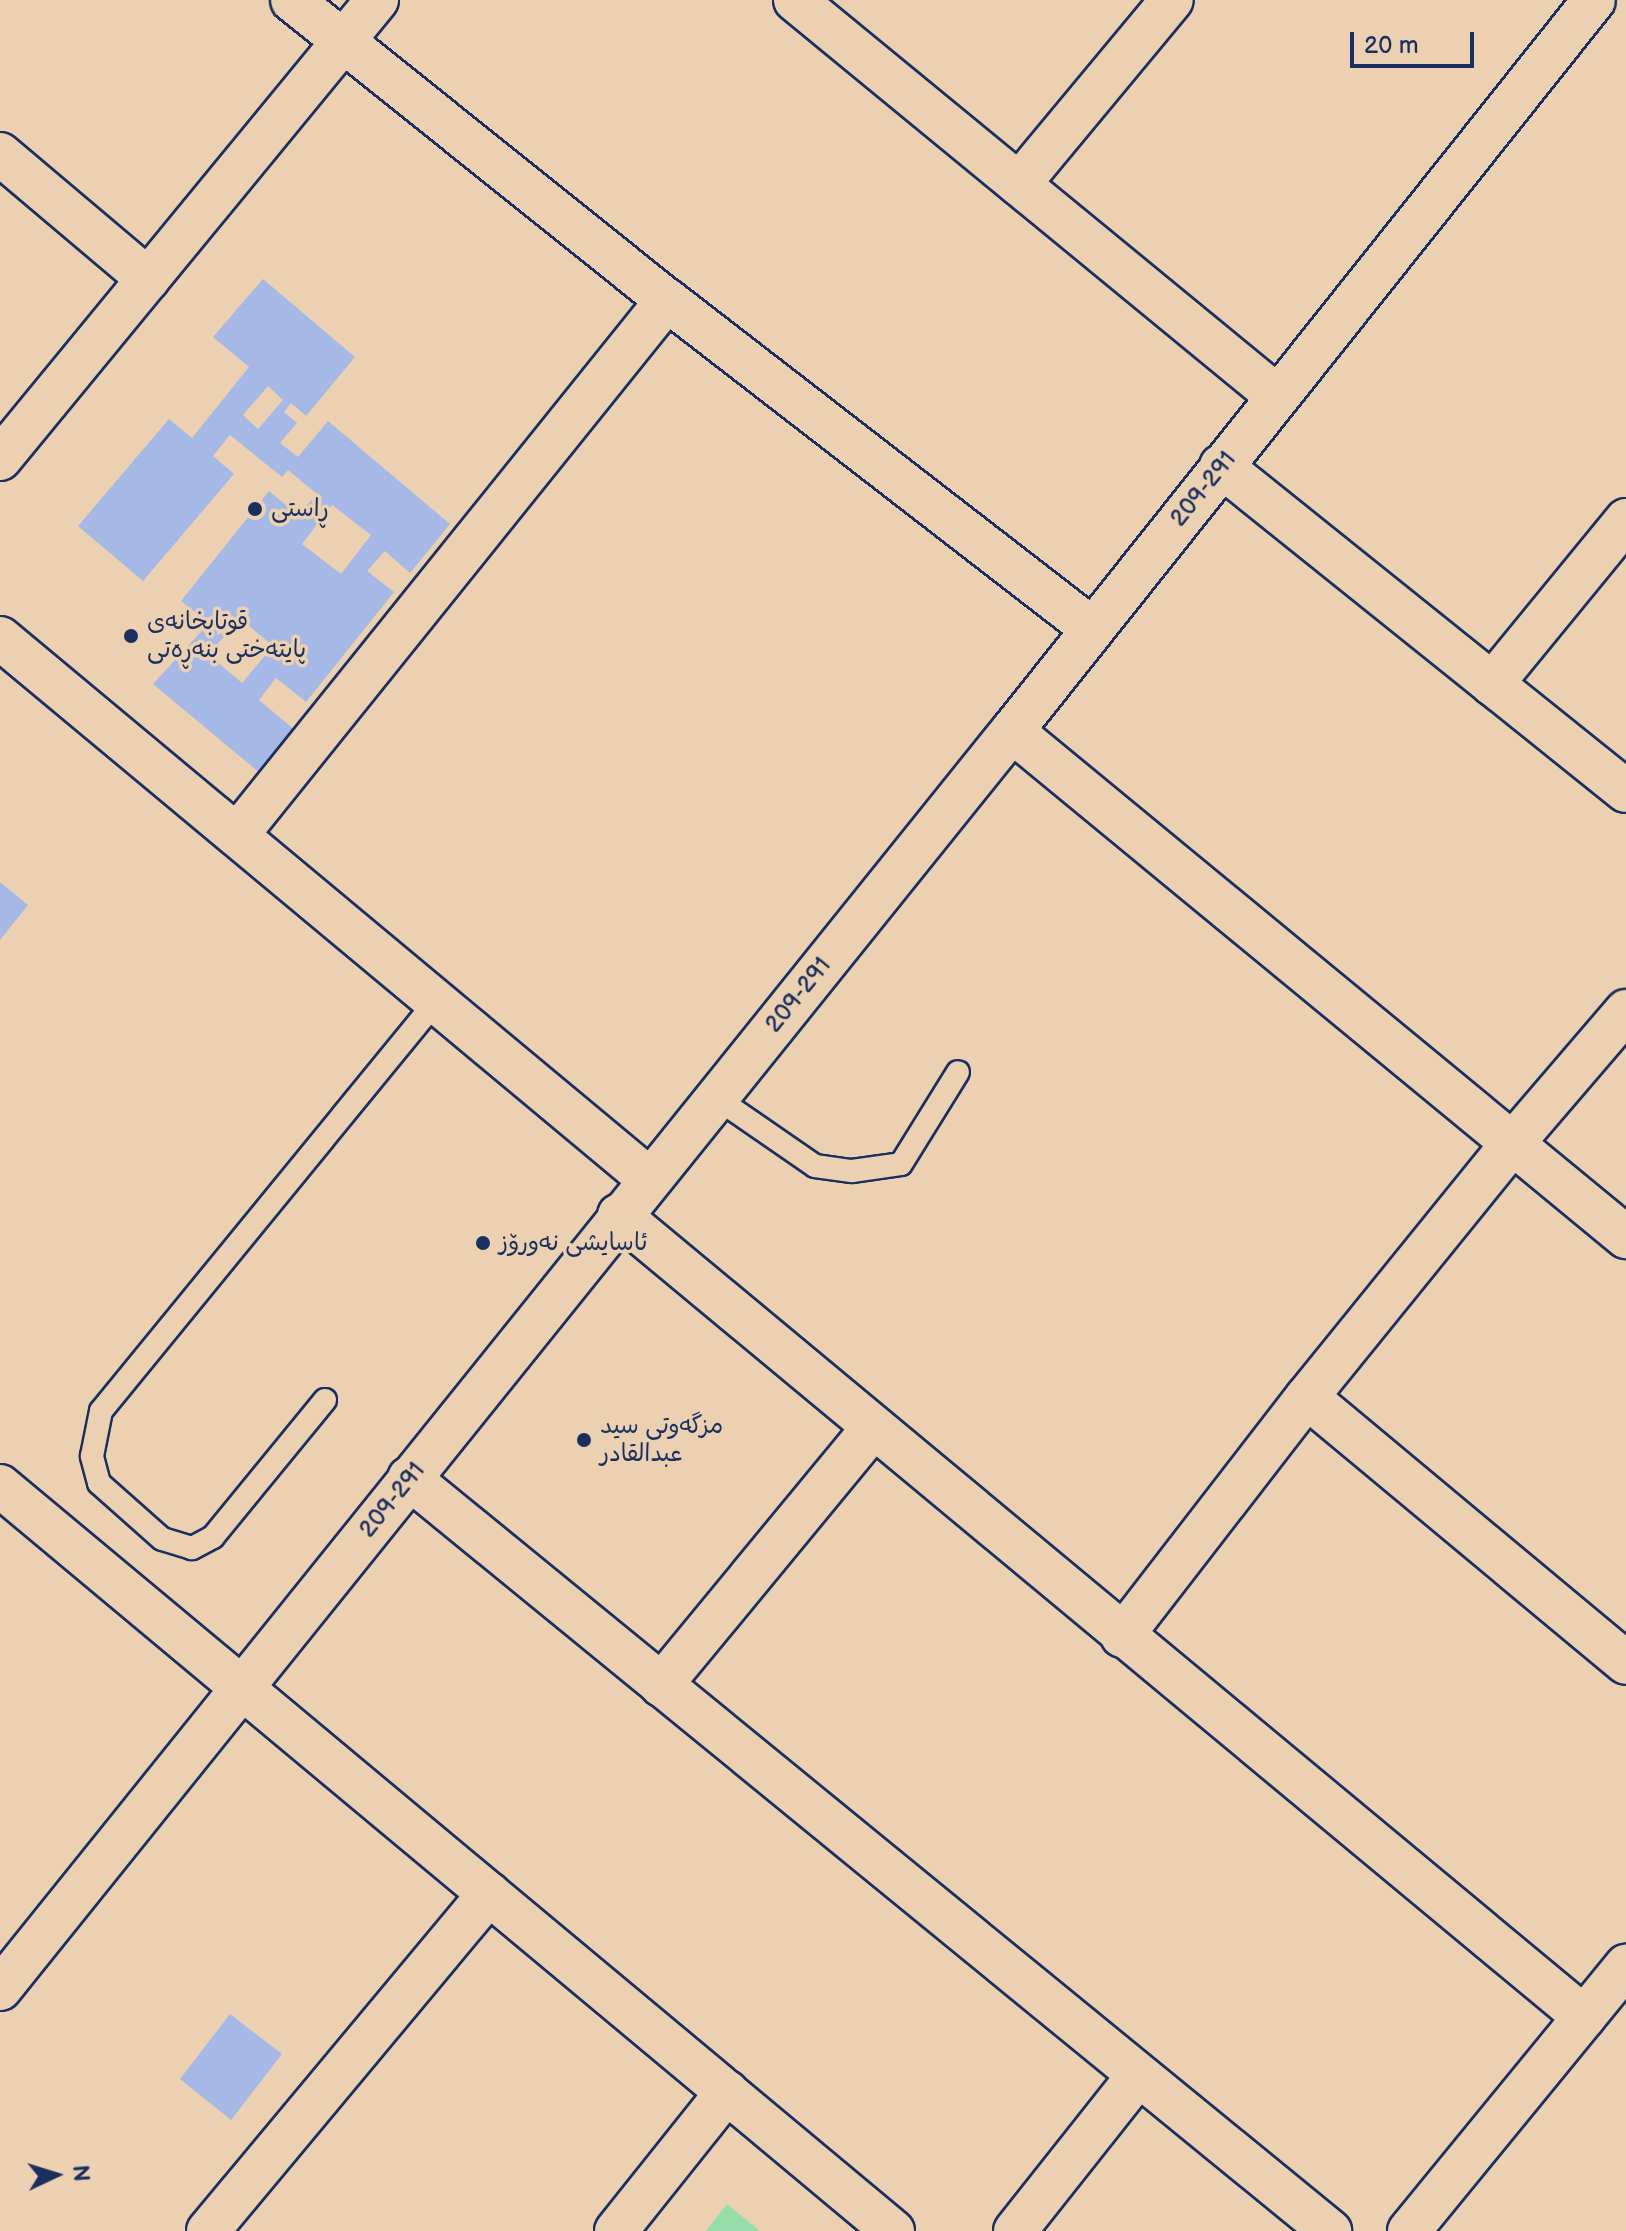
<!DOCTYPE html>
<html>
<head>
<meta charset="utf-8">
<style>
	body { margin:0 }
	#map { position:relative; width:1626px; height:2231px; overflow:hidden; background:#ebd1b2; font-family:"Balsamiq Sans","Playpen Sans Arabic",sans-serif }
	div>[style] { position:absolute }
	[style*='--x'] { left:calc(var(--x)*1px); top:calc(var(--y)*1px); width:calc(var(--w)*1px); rotate:calc(var(--a)*1deg) }
	.green>* { inset:0; background:#97ddaa }
	.building>* { inset:0; background:#a6b8e6 }
	.roads { filter:drop-shadow(2px 0 #1b2f5e) drop-shadow(-2px 0 #1b2f5e) drop-shadow(0 2px #1b2f5e) drop-shadow(0 -2px #1b2f5e) }
	.service>* { height:22px; margin:-11px; padding:0 11px; transform-origin:11px; border-radius:11px; background:#ebd1b2 }
	.minor>* { height:42px; margin:-21px; padding:0 21px; transform-origin:21px; border-radius:21px; background:#ebd1b2 }
	.dots>* { width:22px; height:22px; translate:-50% -50%; box-sizing:border-box; border:4px solid #ebd1b2; border-radius:50% }
	span { translate:-50% -50%; white-space:nowrap; text-align:center; line-height:1.15; -webkit-text-stroke:7px #ebd1b2; paint-order:stroke }
	.street-label { font-size:24px; color:#1b2f5e }
	.poi-label { font-size:24px; color:#1b2f5e }
	.left { translate:0 -50%; text-align:left }
	.north { position:absolute; left:16px; top:2135px; width:80px; height:80px; -webkit-text-stroke:6px #ebd1b2; paint-order:stroke; rotate:86deg; font-size:22px; font-weight:700; line-height:32px; text-align:center; color:#1b2f5e }
	.north::after { content:''; display:block; margin:auto; width:28px; height:36px; background:#1b2f5e; clip-path:polygon(50% 0,100% 100%,50% 72%,0 100%) }
	.scale { position:absolute; left:1350px; top:32px; width:124px; height:36px; box-sizing:border-box; border:4px solid #1b2f5e; border-top:0; padding-left:10px; font-size:24px; line-height:28px; white-space:nowrap; color:#1b2f5e; -webkit-text-stroke:6px #ebd1b2; paint-order:stroke }
</style>
</head>
<body>
<div id="map">
	<div class="green">
		<div style="clip-path:polygon(727px 2204px,760px 2231px,706px 2231px)"></div>
	</div>
	<div class="building">
		<div style="clip-path:polygon(evenodd,263px 279px,355px 357px,306px 416px,291px 403px,284px 412px,297px 423px,280px 443px,298px 457px,328px 421px,450px 524px,410px 573px,385px 551px,367px 571px,394px 592px,306px 702px,276px 678px,259px 700px,296px 731px,261px 774px,153px 684px,209px 623px,181px 601px,269px 491px,298px 515px,317px 494px,288px 470px,282px 477px,230px 435px,213px 456px,234px 474px,143px 581px,78px 526px,169px 419px,192px 438px,249px 367px,213px 337px,263px 279px,268px 386px,283px 400px,258px 429px,243px 415px,268px 386px,263px 279px,332px 505px,371px 535px,341px 574px,302px 544px,332px 505px,263px 279px,241px 619px,273px 646px,242px 683px,208px 654px,241px 619px)"></div>
		<div style="clip-path:polygon(0 882px,28px 905px,0 940px)"></div>
		<div style="clip-path:polygon(230px 2014px,282px 2054px,231px 2120px,180px 2079px)"></div>
	</div>
	<div class="roads">
		<div class="service">
			<div style="--x:715;--y:1097;--w:121;--a:34.6"></div>
			<div style="--x:815;--y:1166;--w:37;--a:8"></div>
			<div style="--x:852;--y:1171;--w:49;--a:-8.1"></div>
			<div style="--x:901;--y:1164;--w:108;--a:-58.2"></div>
			<div style="--x:325;--y:1400;--w:177;--a:129.3"></div>
			<div style="--x:213;--y:1537;--w:24;--a:152"></div>
			<div style="--x:192;--y:1548;--w:31;--a:-163"></div>
			<div style="--x:162;--y:1539;--w:84;--a:-138.4"></div>
			<div style="--x:99;--y:1483;--w:28;--a:-105"></div>
			<div style="--x:92;--y:1456;--w:46;--a:-78.7"></div>
			<div style="--x:101;--y:1411;--w:531;--a:-50.73"></div>
		</div>
		<div class="minor">
			<div style="--x:292;--y:0;--w:480;--a:38.7"></div>
			<div style="--x:667;--y:300;--w:536;--a:37.72"></div>
			<div style="--x:795;--y:0;--w:624;--a:39.41"></div>
			<div style="--x:0;--y:154;--w:194;--a:40.2"></div>
			<div style="--x:1019;--y:184;--w:239;--a:-50.3"></div>
			<div style="--x:0;--y:459;--w:594;--a:-50.6"></div>
			<div style="--x:1221;--y:466;--w:519;--a:38.75"></div>
			<div style="--x:0;--y:638;--w:845;--a:39.81"></div>
			<div style="--x:1492;--y:684;--w:212;--a:-50.7"></div>
			<div style="--x:1012;--y:731;--w:796;--a:39.49"></div>
			<div style="--x:237;--y:835;--w:686;--a:-51.21"></div>
			<div style="--x:619;--y:1215;--w:1255;--a:39.73"></div>
			<div style="--x:1307;--y:1397;--w:415;--a:39.8"></div>
			<div style="--x:409;--y:1478;--w:1190;--a:39.27"></div>
			<div style="--x:0;--y:1486;--w:1163;--a:39.84"></div>
			<div style="--x:1122;--y:1636;--w:302;--a:-52.3"></div>
			<div style="--x:1307;--y:1397;--w:327;--a:-51"></div>
			<div style="--x:1513;--y:1143;--w:174;--a:-49.4"></div>
			<div style="--x:661;--y:1685;--w:333;--a:-50.5"></div>
			<div style="--x:0;--y:1989;--w:1615;--a:-51.19"></div>
			<div style="--x:1012;--y:731;--w:934;--a:-51.47"></div>
			<div style="--x:208;--y:2231;--w:439;--a:-50.2"></div>
			<div style="--x:616;--y:2231;--w:178;--a:-51.4"></div>
			<div style="--x:1015;--y:2231;--w:198;--a:-51.6"></div>
			<div style="--x:1409;--y:2231;--w:343;--a:-50.7"></div>
		</div>
	</div>
	<div class="dots">
		<div style="left:255px;top:509px;background:#1b2f5e"></div>
		<div style="left:131px;top:636px;background:#1b2f5e"></div>
		<div style="left:483px;top:1243px;background:#1b2f5e"></div>
		<div style="left:584px;top:1440px;background:#1b2f5e"></div>
	</div>
	<div class="street-label">
		<span style="left:1203px;top:489px;rotate:-51deg">209-291</span>
		<span style="left:798px;top:995px;rotate:-51deg">209-291</span>
		<span style="left:392px;top:1500px;rotate:-51deg">209-291</span>
	</div>
	<div class="poi-label">
		<span class="left" style="left:271px;top:509px">ڕاستی</span>
		<span class="left" style="left:147px;top:636px">قوتابخانەی<br>پایتەختی بنەڕەتی</span>
		<span class="left" style="left:499px;top:1243px">ئاسایشی نەورۆز</span>
		<span class="left" style="left:600px;top:1440px">مزگەوتی سید<br>عبدالقادر</span>
	</div>
	<div class="north">N</div>
	<div class="scale">20 m</div>
</div>
</body>
</html>
